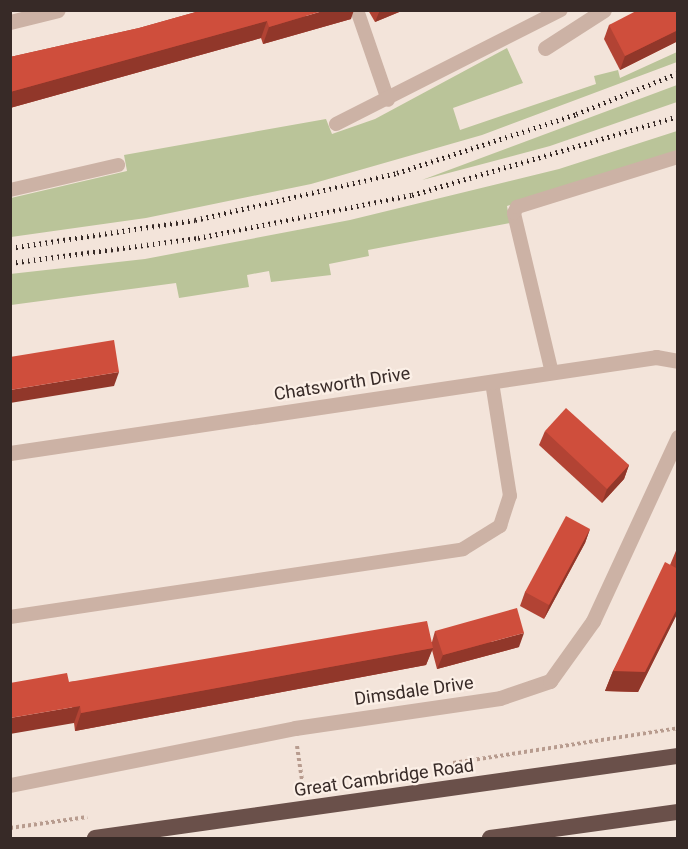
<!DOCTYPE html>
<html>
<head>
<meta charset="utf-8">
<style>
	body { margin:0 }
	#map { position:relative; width:688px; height:849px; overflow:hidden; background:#f3e4da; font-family:Roboto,sans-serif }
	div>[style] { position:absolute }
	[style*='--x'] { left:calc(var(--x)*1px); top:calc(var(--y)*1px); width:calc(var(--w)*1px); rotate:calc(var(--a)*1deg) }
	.green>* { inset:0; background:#bac499 }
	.path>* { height:4px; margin-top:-2px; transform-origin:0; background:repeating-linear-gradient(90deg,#b89c8f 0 3px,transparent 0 6px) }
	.service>* { height:14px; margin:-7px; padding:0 7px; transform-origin:7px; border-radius:7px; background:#ccb2a5 }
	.minor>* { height:15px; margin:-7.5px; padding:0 7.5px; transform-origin:7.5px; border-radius:7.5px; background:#ccb2a5 }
	.trunk>* { height:16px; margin:-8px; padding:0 8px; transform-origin:8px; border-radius:8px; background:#6a504a }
	.rail>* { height:4.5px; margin-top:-2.25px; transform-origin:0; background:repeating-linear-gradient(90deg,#372a27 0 1.5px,transparent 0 6px) }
	.wall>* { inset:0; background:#b24334 }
	.shaded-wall>* { inset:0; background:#91372a }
	.building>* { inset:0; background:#cf4e3c }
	span { translate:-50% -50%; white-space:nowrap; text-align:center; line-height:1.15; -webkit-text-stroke:4.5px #fbefe6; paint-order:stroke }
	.street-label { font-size:18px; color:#372a27 }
	.frame { position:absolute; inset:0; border:12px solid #372a27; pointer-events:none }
</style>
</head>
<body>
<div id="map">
	<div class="green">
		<div style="clip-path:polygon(507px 48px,523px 83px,453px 108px,460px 130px,596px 84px,594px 76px,618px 70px,620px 78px,677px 52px,677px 62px,482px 135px,311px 184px,146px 218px,11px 237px,11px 198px,127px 171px,124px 155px,326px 119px,332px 134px,375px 119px)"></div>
		<div style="clip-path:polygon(677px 85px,677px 102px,550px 146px,422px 180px)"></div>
		<div style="clip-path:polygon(677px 131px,677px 152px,507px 206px,510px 223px,368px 250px,369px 256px,329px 264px,331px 275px,271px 282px,269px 271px,247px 275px,249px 287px,179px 298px,176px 283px,11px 305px,10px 274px,145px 259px,350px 220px,559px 169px)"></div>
	</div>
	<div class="path">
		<div style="--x:297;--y:746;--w:41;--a:81.7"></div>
		<div style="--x:453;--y:763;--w:228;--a:-8.8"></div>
		<div style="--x:10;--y:828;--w:78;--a:-8.1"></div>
	</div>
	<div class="service">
		<div style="--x:357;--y:10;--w:95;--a:71"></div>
		<div style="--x:336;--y:124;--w:252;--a:-26.9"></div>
		<div style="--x:10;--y:190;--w:111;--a:-13"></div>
		<div style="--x:552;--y:373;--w:164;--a:-103.4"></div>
		<div style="--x:514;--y:213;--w:7;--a:-63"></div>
		<div style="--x:517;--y:207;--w:169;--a:-17.3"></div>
		<div style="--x:10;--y:617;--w:458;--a:-8.5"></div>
		<div style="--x:463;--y:549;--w:44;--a:-31.9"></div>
		<div style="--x:500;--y:526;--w:32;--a:-72"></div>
		<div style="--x:510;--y:496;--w:115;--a:-99"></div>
	</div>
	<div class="minor">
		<div style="--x:10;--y:22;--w:49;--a:-14"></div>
		<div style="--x:545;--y:48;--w:70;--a:-32.8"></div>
		<div style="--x:10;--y:453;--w:653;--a:-8.45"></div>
		<div style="--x:656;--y:357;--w:22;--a:10"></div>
		<div style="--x:10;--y:785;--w:291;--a:-11.3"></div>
		<div style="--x:295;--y:728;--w:207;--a:-8.3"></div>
		<div style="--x:500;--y:698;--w:53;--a:-18.8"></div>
		<div style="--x:550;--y:681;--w:74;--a:-54.4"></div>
		<div style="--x:593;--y:621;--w:203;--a:-65.2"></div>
	</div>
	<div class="trunk">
		<div style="--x:95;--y:838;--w:589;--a:-8.01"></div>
		<div style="--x:490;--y:838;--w:190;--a:-7.9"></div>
	</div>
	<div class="rail">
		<div style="--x:10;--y:248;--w:187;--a:-8.6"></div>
		<div style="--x:195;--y:220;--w:207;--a:-13.1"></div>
		<div style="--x:397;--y:173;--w:188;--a:-18.2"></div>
		<div style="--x:576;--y:114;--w:110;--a:-21.9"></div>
		<div style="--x:10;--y:263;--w:190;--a:-7.6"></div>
		<div style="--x:198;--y:238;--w:218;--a:-11.4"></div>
		<div style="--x:412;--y:195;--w:277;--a:-16.5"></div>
	</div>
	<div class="wall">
		<div style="clip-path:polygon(203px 10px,351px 19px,263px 44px,261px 38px,10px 108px,10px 57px,139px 28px)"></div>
		<div style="clip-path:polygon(368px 10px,404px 10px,375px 22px)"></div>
		<div style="clip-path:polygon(678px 10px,678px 41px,620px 70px,604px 39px,609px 25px)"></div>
		<div style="clip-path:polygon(545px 431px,629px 465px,624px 479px,602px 503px,539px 445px)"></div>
		<div style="clip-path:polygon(590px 529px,585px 543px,544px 619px,520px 606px,525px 592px)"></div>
		<div style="clip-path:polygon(678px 546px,678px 612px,638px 692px,605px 691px,613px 671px,670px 565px)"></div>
		<div style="clip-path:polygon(435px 631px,519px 647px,437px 669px,432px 650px,426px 665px,75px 731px,69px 682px,432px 642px)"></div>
	</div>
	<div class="shaded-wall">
		<div style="clip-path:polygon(326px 10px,354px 10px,351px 19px,263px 44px,269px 27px)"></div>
		<div style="clip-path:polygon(380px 10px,404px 10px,375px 22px)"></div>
		<div style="clip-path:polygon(267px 21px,261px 38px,10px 108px,10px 92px)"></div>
		<div style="clip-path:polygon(678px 30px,678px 41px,620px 70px,625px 56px)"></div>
		<div style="clip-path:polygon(119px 372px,114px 386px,10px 403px,10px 390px)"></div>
		<div style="clip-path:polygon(629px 465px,624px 479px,602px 503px,607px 489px)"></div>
		<div style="clip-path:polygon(590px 529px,585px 543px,544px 619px,549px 605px)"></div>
		<div style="clip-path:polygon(678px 607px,678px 612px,638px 692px,605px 691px,613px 671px)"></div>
		<div style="clip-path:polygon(524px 633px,519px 647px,437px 669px,443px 655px)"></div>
		<div style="clip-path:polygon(433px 648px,426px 665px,75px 731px,81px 713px)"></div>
		<div style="clip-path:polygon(80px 706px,74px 723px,10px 734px,10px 718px)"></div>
	</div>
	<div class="building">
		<div style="clip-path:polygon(203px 10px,326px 10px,269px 27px,267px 21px,10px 92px,10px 57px,139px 28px)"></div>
		<div style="clip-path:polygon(638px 10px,678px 10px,678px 30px,625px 56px,609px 25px)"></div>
		<div style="clip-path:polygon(114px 340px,119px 372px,10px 390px,10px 357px)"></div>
		<div style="clip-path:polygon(566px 408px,629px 465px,607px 489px,545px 431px)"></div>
		<div style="clip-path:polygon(566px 516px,590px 529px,549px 605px,525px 592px)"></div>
		<div style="clip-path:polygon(665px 562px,678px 569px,678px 607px,645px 672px,613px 671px)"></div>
		<div style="clip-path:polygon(517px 608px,524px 633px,443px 655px,435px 631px)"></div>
		<div style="clip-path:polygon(427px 621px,433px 648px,81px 713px,80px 706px,10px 718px,10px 683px,67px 673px,69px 682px)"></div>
	</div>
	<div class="street-label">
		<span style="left:342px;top:384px;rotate:-9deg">Chatsworth Drive</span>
		<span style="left:414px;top:691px;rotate:-8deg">Dimsdale Drive</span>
		<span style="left:384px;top:778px;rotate:-8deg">Great Cambridge Road</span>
	</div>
	<div class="frame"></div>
</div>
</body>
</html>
